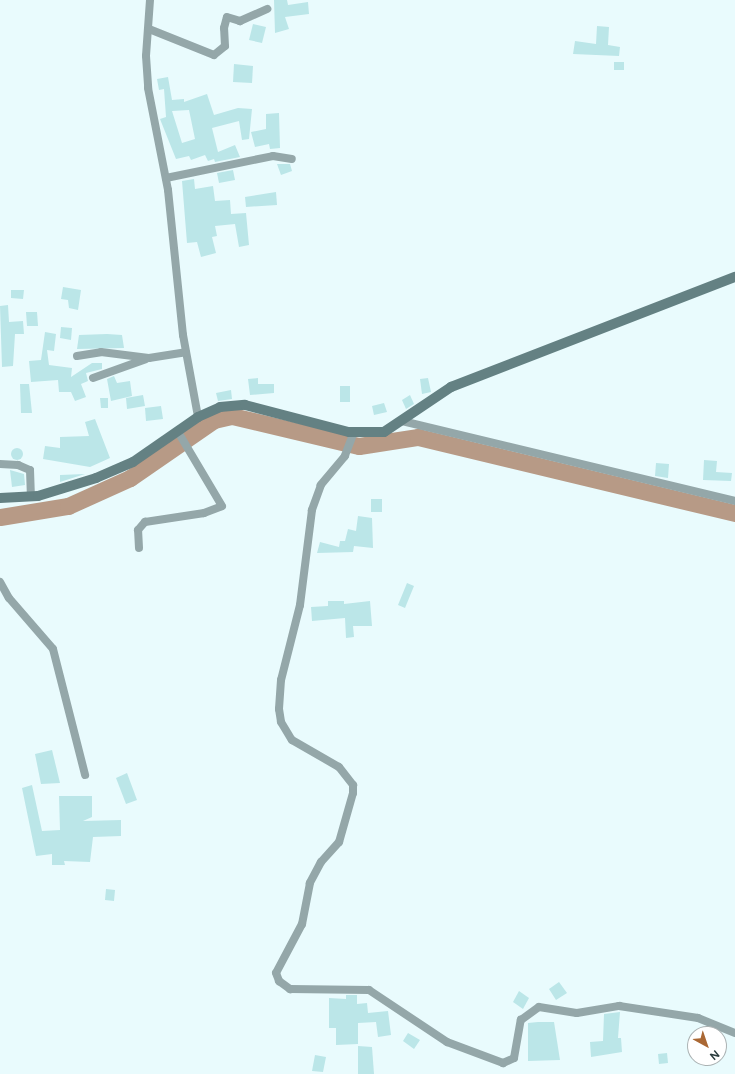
<!DOCTYPE html>
<html>
<head>
<meta charset="utf-8">
<style>
	body { margin:0 }
	#map { position:relative; width:735px; height:1074px; overflow:hidden; background:#e9fbfd; font-family:Figtree,sans-serif }
	div>[style] { position:absolute }
	[style*='--x'] { left:calc(var(--x)*1px); top:calc(var(--y)*1px); width:calc(var(--w)*1px); rotate:calc(var(--a)*1deg) }
	.river>* { height:17px; margin:-8.5px; padding:0 8.5px; transform-origin:8.5px; border-radius:8.5px; background:#b79a86 }
	.building>* { inset:0; background:#bbe6e8 }
	.round { border-radius:50% }
	.street>* { height:8px; margin:-4px; padding:0 4px; transform-origin:4px; border-radius:4px; background:#94a7a9 }
	.secondary>* { height:10px; margin:-5px; padding:0 5px; transform-origin:5px; border-radius:5px; background:#648183 }
	span { translate:-50% -50%; white-space:nowrap; text-align:center; line-height:1.15; -webkit-text-stroke:3px #fff; paint-order:stroke }
	.north { position:absolute; left:687px; top:1026px; width:40px; height:40px; box-sizing:border-box; background:#fff; border:1px solid #aab1b2; border-radius:50%; rotate:140deg; font-size:11px; font-weight:700; line-height:16px; text-align:center; color:#2b3d3f }
	.north::after { content:''; display:block; margin:auto; width:14px; height:18px; background:#aa6834; clip-path:polygon(50% 0,100% 100%,50% 72%,0 100%) }
</style>
</head>
<body>
<div id="map">
	<div class="river">
		<div style="--x:0;--y:517;--w:69;--a:-9.2"></div>
		<div style="--x:68;--y:506;--w:68;--a:-24.3"></div>
		<div style="--x:130;--y:478;--w:102;--a:-34.6"></div>
		<div style="--x:214;--y:420;--w:18;--a:-13"></div>
		<div style="--x:232;--y:416;--w:130;--a:13.3"></div>
		<div style="--x:359;--y:446;--w:60;--a:-8.7"></div>
		<div style="--x:418;--y:437;--w:326;--a:13.5"></div>
	</div>
	<div class="building">
		<div style="clip-path:polygon(274px 0,287px 0,288px 5px,308px 2px,309px 14px,285px 17px,289px 29px,275px 33px)"></div>
		<div style="clip-path:polygon(253px 24px,266px 27px,262px 43px,249px 40px)"></div>
		<div style="clip-path:polygon(597px 26px,609px 27px,608px 45px,620px 47px,619px 56px,573px 54px,575px 41px,596px 44px)"></div>
		<div style="clip-path:polygon(614px 62px,624px 62px,624px 70px,614px 70px)"></div>
		<div style="clip-path:polygon(234px 64px,253px 66px,252px 83px,233px 82px)"></div>
		<div style="clip-path:polygon(evenodd,168px 77px,172px 100px,184px 99px,184px 102px,207px 94px,214px 115px,238px 108px,252px 109px,249px 139px,242px 140px,239px 121px,212px 128px,218px 152px,235px 145px,240px 157px,215px 162px,214px 159px,208px 161px,205px 155px,191px 160px,189px 156px,176px 159px,160px 119px,166px 117px,164px 89px,159px 90px,157px 79px,168px 77px,189px 110px,195px 139px,182px 143px,172px 111px,189px 110px)"></div>
		<div style="clip-path:polygon(279px 113px,280px 148px,270px 149px,269px 144px,255px 147px,251px 132px,266px 129px,266px 114px)"></div>
		<div style="clip-path:polygon(277px 164px,290px 164px,292px 171px,281px 175px)"></div>
		<div style="clip-path:polygon(233px 170px,235px 180px,219px 183px,217px 173px)"></div>
		<div style="clip-path:polygon(194px 179px,195px 189px,213px 186px,215px 201px,230px 200px,231px 214px,246px 213px,249px 245px,239px 247px,235px 224px,215px 226px,217px 236px,212px 237px,216px 253px,201px 257px,197px 242px,187px 243px,182px 181px)"></div>
		<div style="clip-path:polygon(276px 192px,277px 205px,246px 207px,245px 197px)"></div>
		<div style="clip-path:polygon(63px 287px,81px 290px,78px 310px,69px 308px,68px 300px,61px 299px)"></div>
		<div style="clip-path:polygon(11px 290px,24px 290px,23px 299px,11px 298px)"></div>
		<div style="clip-path:polygon(8px 305px,9px 322px,23px 321px,24px 334px,15px 334px,13px 366px,2px 367px,0 306px)"></div>
		<div style="clip-path:polygon(26px 312px,37px 312px,38px 326px,27px 326px)"></div>
		<div style="clip-path:polygon(61px 327px,72px 328px,71px 340px,60px 338px)"></div>
		<div style="clip-path:polygon(45px 332px,56px 334px,54px 351px,47px 350px,49px 365px,72px 368px,71px 377px,92px 363px,102px 363px,102px 369px,86px 373px,88px 381px,81px 384px,86px 397px,75px 401px,71px 392px,59px 392px,58px 380px,31px 382px,29px 361px,41px 360px)"></div>
		<div style="clip-path:polygon(107px 334px,122px 335px,124px 348px,77px 349px,79px 335px)"></div>
		<div style="clip-path:polygon(114px 376px,117px 383px,130px 381px,132px 396px,111px 401px,107px 379px)"></div>
		<div style="clip-path:polygon(258px 378px,258px 384px,274px 384px,274px 393px,250px 395px,248px 379px)"></div>
		<div style="clip-path:polygon(428px 378px,431px 392px,422px 394px,420px 379px)"></div>
		<div style="clip-path:polygon(20px 384px,29px 384px,32px 413px,21px 413px)"></div>
		<div style="clip-path:polygon(340px 386px,350px 386px,350px 402px,340px 402px)"></div>
		<div style="clip-path:polygon(231px 390px,232px 399px,218px 401px,216px 393px)"></div>
		<div style="clip-path:polygon(143px 395px,145px 406px,127px 409px,126px 398px)"></div>
		<div style="clip-path:polygon(410px 395px,414px 404px,406px 409px,402px 400px)"></div>
		<div style="clip-path:polygon(100px 398px,108px 398px,108px 408px,101px 408px)"></div>
		<div style="clip-path:polygon(384px 403px,387px 412px,374px 415px,372px 406px)"></div>
		<div style="clip-path:polygon(161px 406px,163px 419px,146px 421px,145px 408px)"></div>
		<div style="clip-path:polygon(95px 419px,110px 458px,90px 467px,43px 459px,45px 446px,60px 448px,60px 437px,89px 436px,85px 422px)"></div>
		<div class="round" style="left:11px;top:448px;width:12px;height:12px"></div>
		<div style="clip-path:polygon(704px 460px,717px 461px,716px 472px,732px 473px,731px 481px,703px 480px)"></div>
		<div style="clip-path:polygon(656px 463px,669px 464px,668px 478px,655px 476px)"></div>
		<div style="clip-path:polygon(10px 470px,24px 474px,25px 485px,12px 487px)"></div>
		<div style="clip-path:polygon(85px 474px,60px 482px,60px 475px)"></div>
		<div style="clip-path:polygon(371px 499px,382px 499px,382px 512px,371px 512px)"></div>
		<div style="clip-path:polygon(358px 516px,372px 518px,373px 548px,354px 546px,353px 552px,317px 553px,320px 542px,339px 547px,340px 541px,345px 541px,348px 529px,356px 531px)"></div>
		<div style="clip-path:polygon(407px 583px,414px 586px,405px 608px,398px 605px)"></div>
		<div style="clip-path:polygon(328px 601px,344px 601px,344px 604px,370px 601px,372px 626px,353px 626px,354px 637px,346px 638px,345px 618px,312px 621px,311px 607px,328px 606px)"></div>
		<div style="clip-path:polygon(52px 750px,60px 783px,41px 784px,35px 754px)"></div>
		<div style="clip-path:polygon(127px 773px,137px 800px,126px 804px,116px 778px)"></div>
		<div style="clip-path:polygon(32px 785px,42px 831px,60px 830px,59px 796px,92px 796px,92px 817px,83px 821px,121px 820px,121px 836px,93px 837px,90px 862px,64px 861px,65px 865px,52px 865px,52px 854px,36px 856px,22px 788px)"></div>
		<div style="clip-path:polygon(106px 889px,115px 890px,114px 901px,105px 900px)"></div>
		<div style="clip-path:polygon(559px 982px,567px 993px,556px 1000px,549px 989px)"></div>
		<div style="clip-path:polygon(519px 991px,529px 998px,523px 1009px,513px 1002px)"></div>
		<div style="clip-path:polygon(346px 995px,357px 995px,357px 1004px,367px 1003px,368px 1013px,388px 1011px,391px 1035px,378px 1037px,376px 1022px,358px 1023px,358px 1044px,336px 1045px,336px 1028px,329px 1028px,329px 998px,346px 999px)"></div>
		<div style="clip-path:polygon(620px 1012px,618px 1038px,621px 1038px,622px 1052px,591px 1057px,590px 1042px,603px 1041px,604px 1014px)"></div>
		<div style="clip-path:polygon(538px 1022px,554px 1022px,560px 1060px,528px 1061px,528px 1023px)"></div>
		<div style="clip-path:polygon(408px 1033px,420px 1040px,414px 1049px,403px 1041px)"></div>
		<div style="clip-path:polygon(358px 1046px,372px 1047px,374px 1074px,358px 1074px)"></div>
		<div style="clip-path:polygon(667px 1053px,668px 1063px,659px 1064px,658px 1054px)"></div>
		<div style="clip-path:polygon(315px 1055px,326px 1057px,323px 1072px,312px 1071px)"></div>
	</div>
	<div class="street">
		<div style="--x:150;--y:0;--w:56;--a:94.1"></div>
		<div style="--x:146;--y:56;--w:32;--a:86"></div>
		<div style="--x:148;--y:88;--w:104;--a:78.9"></div>
		<div style="--x:168;--y:190;--w:146;--a:84.1"></div>
		<div style="--x:183;--y:335;--w:83;--a:79.6"></div>
		<div style="--x:149;--y:29;--w:70;--a:21.8"></div>
		<div style="--x:214;--y:55;--w:14;--a:-39"></div>
		<div style="--x:225;--y:46;--w:18;--a:-93"></div>
		<div style="--x:224;--y:28;--w:11;--a:-75"></div>
		<div style="--x:227;--y:17;--w:14;--a:17"></div>
		<div style="--x:240;--y:21;--w:30;--a:-24"></div>
		<div style="--x:166;--y:178;--w:109;--a:-11.6"></div>
		<div style="--x:273;--y:156;--w:19;--a:9"></div>
		<div style="--x:77;--y:356;--w:24;--a:-9"></div>
		<div style="--x:101;--y:352;--w:48;--a:7.1"></div>
		<div style="--x:149;--y:358;--w:37;--a:-9"></div>
		<div style="--x:93;--y:378;--w:56;--a:-19.7"></div>
		<div style="--x:402;--y:421;--w:342;--a:13.5"></div>
		<div style="--x:354;--y:432;--w:26;--a:111"></div>
		<div style="--x:345;--y:456;--w:38;--a:130"></div>
		<div style="--x:321;--y:485;--w:27;--a:110"></div>
		<div style="--x:312;--y:510;--w:96;--a:97.2"></div>
		<div style="--x:300;--y:605;--w:77;--a:104.2"></div>
		<div style="--x:281;--y:680;--w:29;--a:94"></div>
		<div style="--x:279;--y:709;--w:13;--a:81"></div>
		<div style="--x:281;--y:722;--w:21;--a:59"></div>
		<div style="--x:292;--y:740;--w:54;--a:29.9"></div>
		<div style="--x:339;--y:767;--w:23;--a:52"></div>
		<div style="--x:353;--y:785;--w:8;--a:90"></div>
		<div style="--x:353;--y:793;--w:51;--a:105.9"></div>
		<div style="--x:339;--y:842;--w:27;--a:132"></div>
		<div style="--x:321;--y:862;--w:24;--a:118"></div>
		<div style="--x:310;--y:883;--w:42;--a:101"></div>
		<div style="--x:302;--y:924;--w:55;--a:118"></div>
		<div style="--x:276;--y:973;--w:9;--a:69"></div>
		<div style="--x:279;--y:981;--w:14;--a:36"></div>
		<div style="--x:290;--y:989;--w:79;--a:0.7"></div>
		<div style="--x:369;--y:990;--w:94;--a:33.7"></div>
		<div style="--x:447;--y:1042;--w:60;--a:20.6"></div>
		<div style="--x:503;--y:1063;--w:12;--a:-24"></div>
		<div style="--x:514;--y:1058;--w:39;--a:-80"></div>
		<div style="--x:521;--y:1020;--w:22;--a:-36"></div>
		<div style="--x:539;--y:1007;--w:38;--a:9"></div>
		<div style="--x:577;--y:1013;--w:43;--a:-9.5"></div>
		<div style="--x:619;--y:1006;--w:80;--a:8.6"></div>
		<div style="--x:698;--y:1018;--w:40;--a:22"></div>
		<div style="--x:0;--y:464;--w:18;--a:3"></div>
		<div style="--x:18;--y:465;--w:13;--a:23"></div>
		<div style="--x:30;--y:470;--w:26;--a:88"></div>
		<div style="--x:139;--y:548;--w:18;--a:-93"></div>
		<div style="--x:138;--y:530;--w:11;--a:-49"></div>
		<div style="--x:145;--y:522;--w:60;--a:-8.7"></div>
		<div style="--x:204;--y:513;--w:19;--a:-21"></div>
		<div style="--x:222;--y:506;--w:86;--a:-120.7"></div>
		<div style="--x:0;--y:582;--w:18;--a:61"></div>
		<div style="--x:9;--y:598;--w:67;--a:49.2"></div>
		<div style="--x:53;--y:649;--w:130;--a:75.7"></div>
	</div>
	<div class="secondary">
		<div style="--x:0;--y:498;--w:38;--a:-3"></div>
		<div style="--x:38;--y:496;--w:61;--a:-17.2"></div>
		<div style="--x:96;--y:478;--w:40;--a:-23.4"></div>
		<div style="--x:133;--y:462;--w:79;--a:-34.7"></div>
		<div style="--x:198;--y:417;--w:24;--a:-24"></div>
		<div style="--x:220;--y:407;--w:25;--a:-5"></div>
		<div style="--x:245;--y:405;--w:107;--a:14.6"></div>
		<div style="--x:349;--y:432;--w:35;--a:0"></div>
		<div style="--x:384;--y:432;--w:81;--a:-33.9"></div>
		<div style="--x:451;--y:387;--w:305;--a:-21.2"></div>
	</div>
	<div class="north">N</div>
</div>
</body>
</html>
